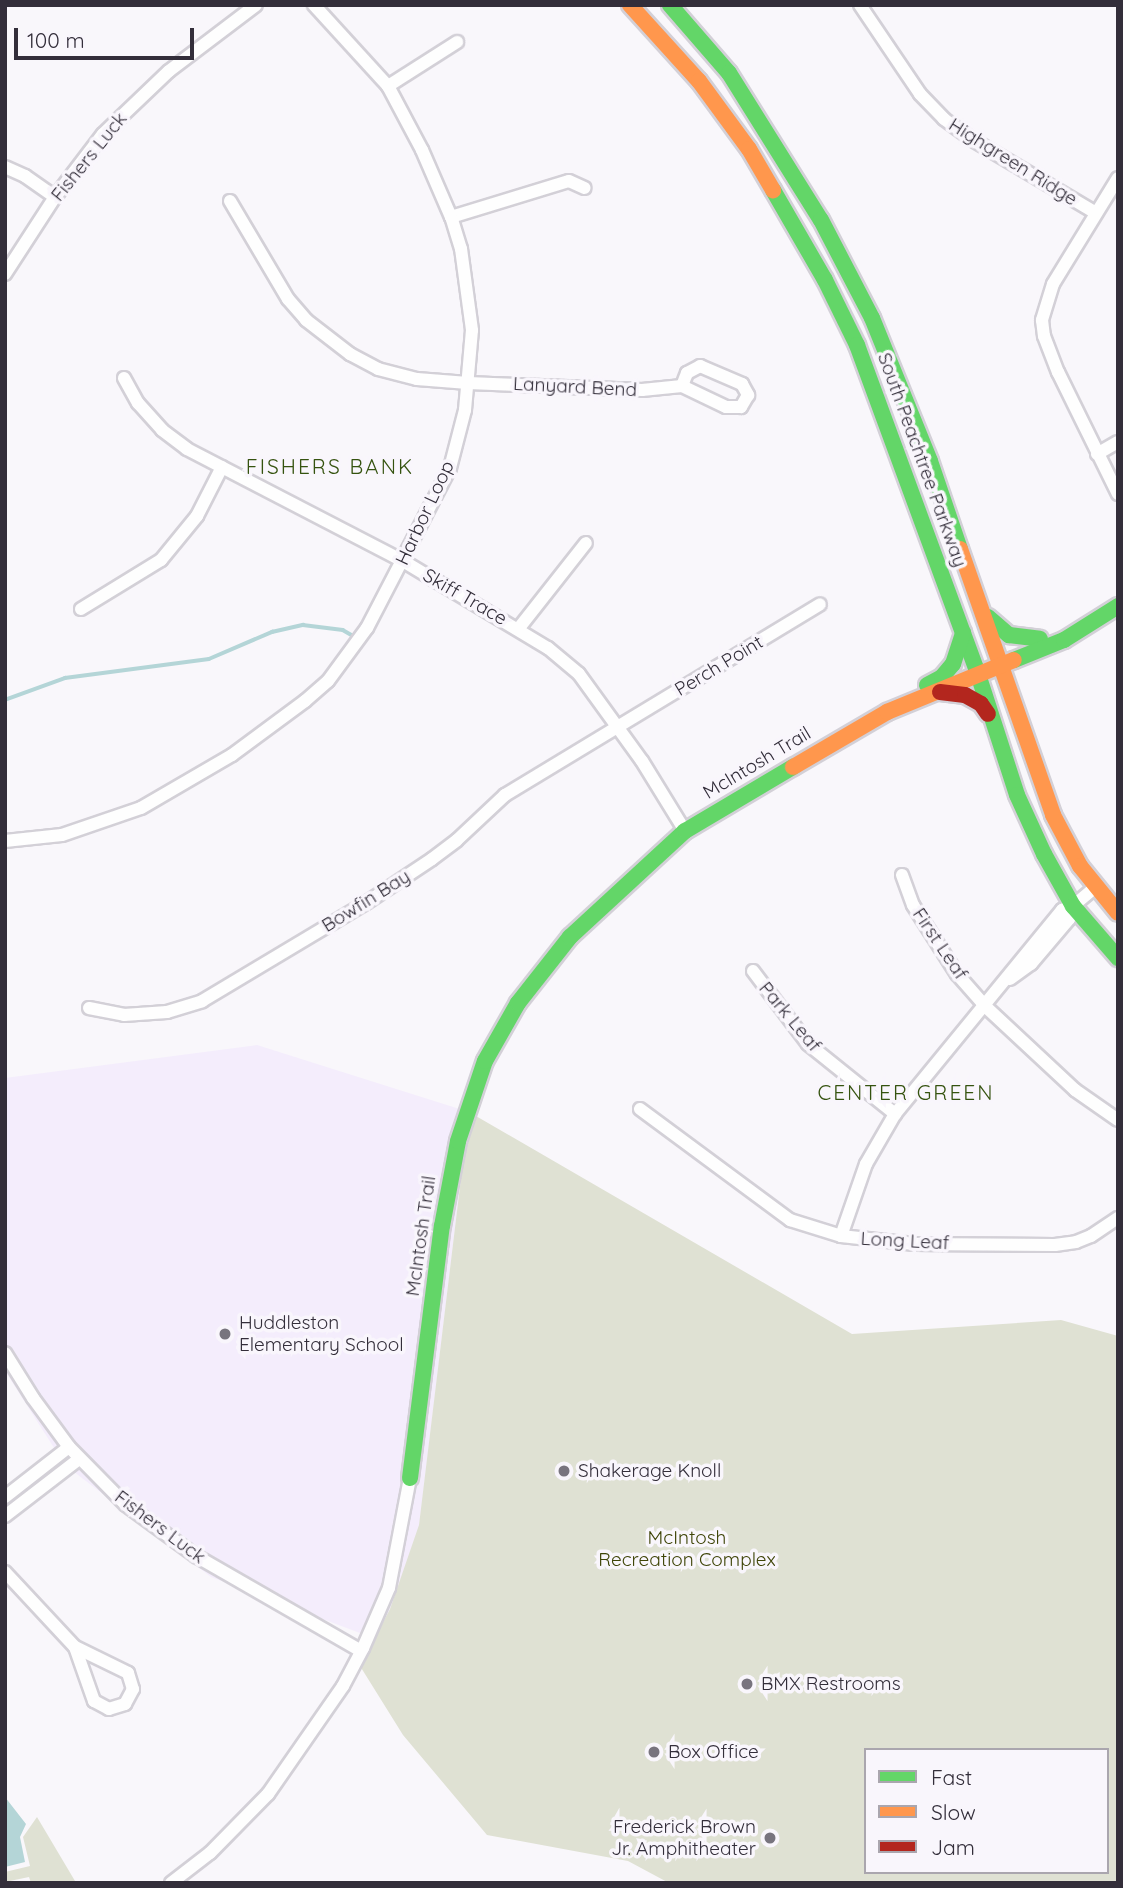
<!DOCTYPE html>
<html>
<head>
<meta charset="utf-8">
<style>
	body { margin:0 }
	#map { position:relative; width:1123px; height:1888px; overflow:hidden; background:#f9f7fb; font-family:Quicksand,sans-serif }
	div>[style] { position:absolute }
	[style*='--x'] { left:calc(var(--x)*1px); top:calc(var(--y)*1px); width:calc(var(--w)*1px); rotate:calc(var(--a)*1deg) }
	.built>* { inset:0; background:#f4edfc }
	.green>* { inset:0; background:#dfe1d3 }
	.water>* { inset:0; background:#b4d5d7 }
	.stream>* { height:3.5px; margin:-1.75px; padding:0 1.75px; transform-origin:1.75px; border-radius:1.75px; background:#b4d5d7 }
	.roads { filter:drop-shadow(2px 0 #d3d0d7) drop-shadow(-2px 0 #d3d0d7) drop-shadow(0 2px #d3d0d7) drop-shadow(0 -2px #d3d0d7) }
	.street>* { height:12px; margin:-6px; padding:0 6px; transform-origin:6px; border-radius:6px; background:#fefefe }
	.fast>* { height:16px; margin:-8px; padding:0 8px; transform-origin:8px; border-radius:8px; background:#63d668 }
	.slow>* { height:16px; margin:-8px; padding:0 8px; transform-origin:8px; border-radius:8px; background:#ff974d }
	.jam>* { height:16px; margin:-8px; padding:0 8px; transform-origin:8px; border-radius:8px; background:#b3261e }
	.dots>* { width:19px; height:19px; translate:-50% -50%; box-sizing:border-box; border:4px solid #f9f6fc; border-radius:50% }
	span { translate:-50% -50%; white-space:nowrap; text-align:center; line-height:1.15; -webkit-text-stroke:7px #f9f6fc; paint-order:stroke }
	.street-label { font-size:19px; color:#332e3a }
	.poi-label { font-size:19px; color:#332e3a }
	.left { translate:0 -50%; text-align:left }
	.right { translate:-100% -50%; text-align:right }
	.park-label { font-size:19px; color:#3f4508 }
	.neighbourhood-label { font-size:21px; color:#35530f; letter-spacing:2px }
	.frame { position:absolute; inset:0; border:7px solid #332e3a; pointer-events:none }
	.legend { position:absolute; left:864px; top:1748px; width:245px; height:126px; box-sizing:border-box; background:#f9f6fc; border:2px solid #aaa6ae; margin:0; padding:9px 12px; list-style:none; font-size:21px; color:#332e3a }
	.legend li { display:flex; align-items:center; gap:14px; height:35px }
	.legend b { width:35px; border:2px solid #aaa6ae }
	.scale { position:absolute; left:14px; top:28px; width:180px; height:32px; box-sizing:border-box; border:4px solid #332e3a; border-top:0; padding-left:9px; font-size:21px; line-height:24px; white-space:nowrap; color:#332e3a; -webkit-text-stroke:5px #f9f6fc; paint-order:stroke }
</style>
</head>
<body>
<div id="map">
	<div class="built">
		<div style="clip-path:polygon(257px 1045px,469px 1112px,416px 1553px,376px 1639px,211px 1577px,65px 1465px,5px 1371px,5px 1078px)"></div>
	</div>
	<div class="green">
		<div style="clip-path:polygon(evenodd,469px 1112px,852px 1334px,1061px 1320px,1118px 1336px,1118px 1883px,669px 1883px,628px 1861px,487px 1835px,403px 1735px,360px 1666px,390px 1609px,419px 1525px,469px 1112px,866px 1750px,1107px 1750px,1107px 1872px,866px 1872px,866px 1750px)"></div>
		<div style="clip-path:polygon(37px 1817px,75px 1881px,31px 1883px,29px 1877px,5px 1882px,5px 1872px,30px 1866px,23px 1837px)"></div>
	</div>
	<div class="water">
		<div style="clip-path:polygon(5px 1797px,26px 1824px,20px 1837px,25px 1862px,5px 1867px)"></div>
	</div>
	<div class="stream">
		<div style="--x:5;--y:700;--w:64;--a:-20.1"></div>
		<div style="--x:65;--y:678;--w:145;--a:-7.5"></div>
		<div style="--x:209;--y:659;--w:69;--a:-23.2"></div>
		<div style="--x:272;--y:632;--w:32;--a:-13"></div>
		<div style="--x:303;--y:625;--w:40;--a:7.1"></div>
		<div style="--x:343;--y:630;--w:14;--a:30"></div>
	</div>
	<div class="roads">
		<div class="street">
			<div style="--x:860;--y:5;--w:107;--a:56"></div>
			<div style="--x:920;--y:94;--w:35;--a:46"></div>
			<div style="--x:944;--y:119;--w:36;--a:36"></div>
			<div style="--x:973;--y:140;--w:143;--a:30.7"></div>
			<div style="--x:388;--y:86;--w:82;--a:-32.5"></div>
			<div style="--x:5;--y:167;--w:22;--a:24"></div>
			<div style="--x:25;--y:176;--w:37;--a:35"></div>
			<div style="--x:1118;--y:178;--w:124;--a:121.5"></div>
			<div style="--x:1053;--y:284;--w:38;--a:107"></div>
			<div style="--x:1042;--y:320;--w:16;--a:83"></div>
			<div style="--x:1044;--y:336;--w:39;--a:69"></div>
			<div style="--x:1058;--y:372;--w:136;--a:63.8"></div>
			<div style="--x:230;--y:201;--w:114;--a:59.4"></div>
			<div style="--x:288;--y:299;--w:28;--a:49"></div>
			<div style="--x:306;--y:320;--w:56;--a:37.7"></div>
			<div style="--x:350;--y:354;--w:32;--a:28"></div>
			<div style="--x:378;--y:369;--w:40;--a:14.4"></div>
			<div style="--x:417;--y:379;--w:51;--a:4.5"></div>
			<div style="--x:468;--y:383;--w:174;--a:2.3"></div>
			<div style="--x:642;--y:390;--w:40;--a:-5.7"></div>
			<div style="--x:451;--y:217;--w:123;--a:-17"></div>
			<div style="--x:569;--y:181;--w:17;--a:24"></div>
			<div style="--x:5;--y:274;--w:92;--a:-57"></div>
			<div style="--x:55;--y:197;--w:79;--a:-52.7"></div>
			<div style="--x:103;--y:134;--w:91;--a:-43.7"></div>
			<div style="--x:169;--y:71;--w:109;--a:-37.2"></div>
			<div style="--x:700;--y:366;--w:46;--a:23.2"></div>
			<div style="--x:742;--y:384;--w:13;--a:61"></div>
			<div style="--x:748;--y:395;--w:14;--a:120"></div>
			<div style="--x:741;--y:407;--w:15;--a:180"></div>
			<div style="--x:726;--y:407;--w:49;--a:-154.5"></div>
			<div style="--x:682;--y:386;--w:14;--a:-69"></div>
			<div style="--x:687;--y:373;--w:15;--a:-28"></div>
			<div style="--x:124;--y:378;--w:29;--a:61"></div>
			<div style="--x:138;--y:403;--w:36;--a:48"></div>
			<div style="--x:162;--y:430;--w:31;--a:37"></div>
			<div style="--x:187;--y:449;--w:243;--a:27.4"></div>
			<div style="--x:403;--y:561;--w:169;--a:31"></div>
			<div style="--x:548;--y:648;--w:40;--a:40"></div>
			<div style="--x:579;--y:674;--w:107;--a:54.1"></div>
			<div style="--x:642;--y:761;--w:82;--a:58.4"></div>
			<div style="--x:1097;--y:454;--w:24;--a:-30"></div>
			<div style="--x:81;--y:609;--w:94;--a:-31.5"></div>
			<div style="--x:161;--y:560;--w:57;--a:-50.7"></div>
			<div style="--x:197;--y:516;--w:55;--a:-63"></div>
			<div style="--x:519;--y:628;--w:108;--a:-51.8"></div>
			<div style="--x:5;--y:841;--w:57;--a:-6"></div>
			<div style="--x:62;--y:835;--w:83;--a:-18.9"></div>
			<div style="--x:141;--y:808;--w:105;--a:-30.2"></div>
			<div style="--x:232;--y:755;--w:91;--a:-36.5"></div>
			<div style="--x:305;--y:701;--w:30;--a:-41"></div>
			<div style="--x:328;--y:681;--w:66;--a:-53.7"></div>
			<div style="--x:367;--y:628;--w:180;--a:-62.6"></div>
			<div style="--x:450;--y:468;--w:60;--a:-75.5"></div>
			<div style="--x:465;--y:410;--w:80;--a:-85"></div>
			<div style="--x:472;--y:330;--w:82;--a:-97.7"></div>
			<div style="--x:461;--y:249;--w:34;--a:-107"></div>
			<div style="--x:451;--y:217;--w:73;--a:-113.4"></div>
			<div style="--x:422;--y:150;--w:72;--a:-118"></div>
			<div style="--x:388;--y:86;--w:110;--a:-132.4"></div>
			<div style="--x:902;--y:875;--w:32;--a:70"></div>
			<div style="--x:913;--y:905;--w:82;--a:57.5"></div>
			<div style="--x:957;--y:974;--w:44;--a:48.7"></div>
			<div style="--x:986;--y:1007;--w:122;--a:43"></div>
			<div style="--x:1075;--y:1090;--w:52;--a:34.9"></div>
			<div style="--x:753;--y:971;--w:91;--a:53"></div>
			<div style="--x:808;--y:1044;--w:112;--a:38.8"></div>
			<div style="--x:1010;--y:979;--w:26;--a:-36"></div>
			<div style="--x:1031;--y:964;--w:59;--a:-49.8"></div>
			<div style="--x:1069;--y:919;--w:14;--a:-73"></div>
			<div style="--x:89;--y:1008;--w:36;--a:11"></div>
			<div style="--x:124;--y:1015;--w:43;--a:-4"></div>
			<div style="--x:167;--y:1012;--w:37;--a:-17"></div>
			<div style="--x:202;--y:1001;--w:191;--a:-30.9"></div>
			<div style="--x:366;--y:903;--w:79;--a:-33.7"></div>
			<div style="--x:432;--y:859;--w:31;--a:-37"></div>
			<div style="--x:457;--y:840;--w:66;--a:-43.2"></div>
			<div style="--x:505;--y:795;--w:368;--a:-31.2"></div>
			<div style="--x:640;--y:1109;--w:187;--a:36.5"></div>
			<div style="--x:790;--y:1220;--w:53;--a:17.4"></div>
			<div style="--x:841;--y:1236;--w:74;--a:6.2"></div>
			<div style="--x:915;--y:1244;--w:140;--a:0.4"></div>
			<div style="--x:1055;--y:1245;--w:21;--a:-8"></div>
			<div style="--x:1076;--y:1242;--w:16;--a:-22"></div>
			<div style="--x:1091;--y:1236;--w:32;--a:-34"></div>
			<div style="--x:841;--y:1236;--w:76;--a:-70.9"></div>
			<div style="--x:866;--y:1164;--w:58;--a:-59.9"></div>
			<div style="--x:895;--y:1114;--w:264;--a:-50.7"></div>
			<div style="--x:1062;--y:910;--w:12;--a:-20"></div>
			<div style="--x:1073;--y:906;--w:30;--a:-40"></div>
			<div style="--x:5;--y:1353;--w:53;--a:58.1"></div>
			<div style="--x:33;--y:1398;--w:61;--a:53.7"></div>
			<div style="--x:69;--y:1447;--w:81;--a:45.5"></div>
			<div style="--x:126;--y:1505;--w:87;--a:36.1"></div>
			<div style="--x:196;--y:1556;--w:190;--a:29.9"></div>
			<div style="--x:5;--y:1497;--w:81;--a:-38"></div>
			<div style="--x:5;--y:1516;--w:93;--a:-37.6"></div>
			<div style="--x:5;--y:1572;--w:103;--a:47"></div>
			<div style="--x:75;--y:1647;--w:59;--a:26.1"></div>
			<div style="--x:128;--y:1673;--w:17;--a:73"></div>
			<div style="--x:133;--y:1689;--w:17;--a:118"></div>
			<div style="--x:125;--y:1704;--w:17;--a:163"></div>
			<div style="--x:109;--y:1709;--w:17;--a:-152"></div>
			<div style="--x:94;--y:1701;--w:57;--a:-109.4"></div>
			<div style="--x:171;--y:1883;--w:49;--a:-37.6"></div>
			<div style="--x:210;--y:1853;--w:83;--a:-45.5"></div>
			<div style="--x:268;--y:1794;--w:131;--a:-55.2"></div>
			<div style="--x:343;--y:1686;--w:43;--a:-62.2"></div>
			<div style="--x:363;--y:1648;--w:65;--a:-66.6"></div>
			<div style="--x:389;--y:1588;--w:112;--a:-79.2"></div>
		</div>
		<div class="fast">
			<div style="--x:670;--y:5;--w:90;--a:49.1"></div>
			<div style="--x:729;--y:73;--w:173;--a:58"></div>
			<div style="--x:821;--y:220;--w:110;--a:62.5"></div>
			<div style="--x:872;--y:318;--w:154;--a:67.9"></div>
			<div style="--x:930;--y:461;--w:93;--a:71.2"></div>
			<div style="--x:773;--y:190;--w:104;--a:60"></div>
			<div style="--x:825;--y:280;--w:72;--a:63.8"></div>
			<div style="--x:857;--y:345;--w:344;--a:69.8"></div>
			<div style="--x:976;--y:668;--w:133;--a:72.1"></div>
			<div style="--x:1017;--y:795;--w:65;--a:65.4"></div>
			<div style="--x:1044;--y:854;--w:60;--a:60.9"></div>
			<div style="--x:1073;--y:906;--w:69;--a:49.1"></div>
			<div style="--x:988;--y:617;--w:28;--a:41"></div>
			<div style="--x:1009;--y:635;--w:31;--a:7"></div>
			<div style="--x:1014;--y:660;--w:54;--a:-21.8"></div>
			<div style="--x:1064;--y:640;--w:64;--a:-32.2"></div>
			<div style="--x:927;--y:685;--w:17;--a:-28"></div>
			<div style="--x:942;--y:677;--w:17;--a:-50"></div>
			<div style="--x:953;--y:664;--w:33;--a:-72"></div>
			<div style="--x:410;--y:1478;--w:254;--a:-82.8"></div>
			<div style="--x:442;--y:1226;--w:86;--a:-79.3"></div>
			<div style="--x:458;--y:1141;--w:84;--a:-71.4"></div>
			<div style="--x:485;--y:1061;--w:67;--a:-60.4"></div>
			<div style="--x:518;--y:1003;--w:84;--a:-51.8"></div>
			<div style="--x:570;--y:937;--w:156;--a:-42.7"></div>
			<div style="--x:685;--y:831;--w:126;--a:-30.7"></div>
		</div>
		<div class="slow">
			<div style="--x:630;--y:5;--w:103;--a:47.8"></div>
			<div style="--x:699;--y:81;--w:84;--a:53.7"></div>
			<div style="--x:749;--y:149;--w:48;--a:59.7"></div>
			<div style="--x:960;--y:549;--w:282;--a:70.7"></div>
			<div style="--x:1053;--y:815;--w:58;--a:62.1"></div>
			<div style="--x:1080;--y:866;--w:60;--a:51"></div>
			<div style="--x:793;--y:767;--w:109;--a:-30.3"></div>
			<div style="--x:887;--y:712;--w:137;--a:-22.3"></div>
		</div>
		<div class="jam">
			<div style="--x:940;--y:692;--w:25;--a:7"></div>
			<div style="--x:965;--y:695;--w:18;--a:29"></div>
			<div style="--x:981;--y:704;--w:12;--a:55"></div>
		</div>
	</div>
	<div class="dots">
		<div style="left:225px;top:1334px;background:#78747e"></div>
		<div style="left:564px;top:1471px;background:#78747e"></div>
		<div style="left:747px;top:1684px;background:#78747e"></div>
		<div style="left:654px;top:1752px;background:#78747e"></div>
		<div style="left:770px;top:1838px;background:#78747e"></div>
	</div>
	<div class="street-label">
		<span style="left:89px;top:157px;rotate:-51deg">Fishers Luck</span>
		<span style="left:1013px;top:162px;rotate:32deg">Highgreen Ridge</span>
		<span style="left:575px;top:387px;rotate:3deg">Lanyard Bend</span>
		<span style="left:922px;top:460px;rotate:70deg">South Peachtree Parkway</span>
		<span style="left:425px;top:513px;rotate:-65deg">Harbor Loop</span>
		<span style="left:465px;top:597px;rotate:30deg">Skiff Trace</span>
		<span style="left:719px;top:666px;rotate:-31deg">Perch Point</span>
		<span style="left:757px;top:763px;rotate:-31deg">McIntosh Trail</span>
		<span style="left:366px;top:901px;rotate:-32deg">Bowfin Bay</span>
		<span style="left:940px;top:944px;rotate:56deg">First Leaf</span>
		<span style="left:790px;top:1017px;rotate:50deg">Park Leaf</span>
		<span style="left:421px;top:1236px;rotate:-82deg">McIntosh Trail</span>
		<span style="left:905px;top:1241px;rotate:3deg">Long Leaf</span>
		<span style="left:160px;top:1527px;rotate:37deg">Fishers Luck</span>
	</div>
	<div class="poi-label">
		<span class="left" style="left:239px;top:1334px">Huddleston<br>Elementary School</span>
		<span class="left" style="left:578px;top:1471px">Shakerage Knoll</span>
		<span class="left" style="left:761px;top:1684px">BMX Restrooms</span>
		<span class="left" style="left:668px;top:1752px">Box Office</span>
		<span class="right" style="left:756px;top:1838px">Frederick Brown<br>Jr. Amphitheater</span>
	</div>
	<div class="park-label">
		<span style="left:687px;top:1549px">McIntosh<br>Recreation Complex</span>
	</div>
	<div class="neighbourhood-label">
		<span style="left:330px;top:466px">FISHERS BANK</span>
		<span style="left:906px;top:1092px">CENTER GREEN</span>
	</div>
	<div class="frame"></div>
	<ul class="legend">
	<li><b style="height:9px;background:#63d668"></b>Fast</li>
	<li><b style="height:9px;background:#ff974d"></b>Slow</li>
	<li><b style="height:9px;background:#b3261e"></b>Jam</li>
	</ul>
	<div class="scale">100 m</div>
</div>
</body>
</html>
